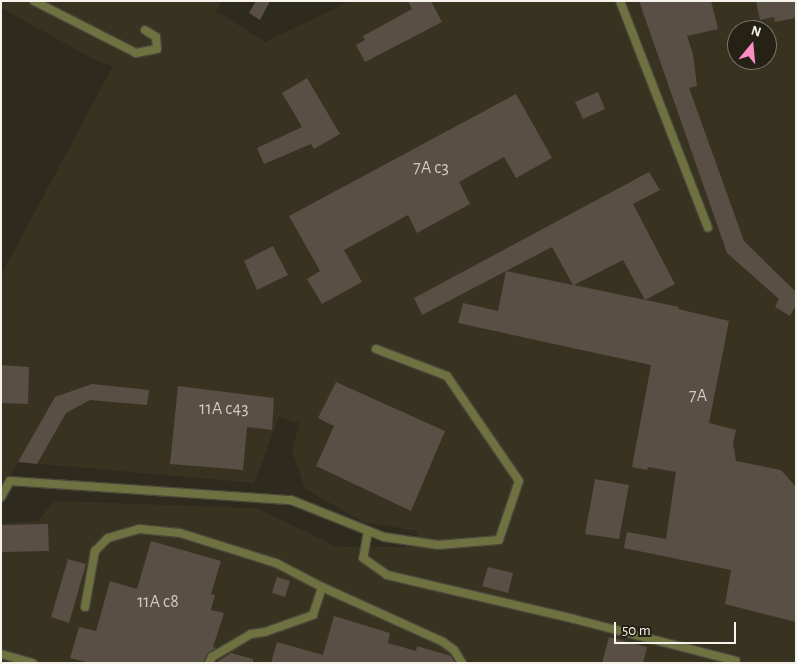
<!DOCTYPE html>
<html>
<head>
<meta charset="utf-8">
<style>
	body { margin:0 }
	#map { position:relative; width:797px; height:664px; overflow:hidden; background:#2e2a1e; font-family:"Alegreya Sans",sans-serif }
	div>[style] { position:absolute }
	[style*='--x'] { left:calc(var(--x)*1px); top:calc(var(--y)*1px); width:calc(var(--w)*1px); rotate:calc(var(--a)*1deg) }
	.built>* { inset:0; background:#383220 }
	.building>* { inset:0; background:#594f44 }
	.roads { filter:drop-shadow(1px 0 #4a463b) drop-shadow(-1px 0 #4a463b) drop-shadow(0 1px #4a463b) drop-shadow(0 -1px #4a463b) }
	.lane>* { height:8px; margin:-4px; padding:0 4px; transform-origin:4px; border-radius:4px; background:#6e7241 }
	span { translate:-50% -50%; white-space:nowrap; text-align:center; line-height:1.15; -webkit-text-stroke:4.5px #252115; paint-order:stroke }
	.number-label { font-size:18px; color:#cfcac2 }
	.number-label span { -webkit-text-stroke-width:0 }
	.frame { position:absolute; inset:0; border:2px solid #f6f3ec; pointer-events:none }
	.north { position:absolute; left:727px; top:20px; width:50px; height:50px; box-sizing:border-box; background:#252115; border:1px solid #79756b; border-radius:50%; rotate:17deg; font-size:14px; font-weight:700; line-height:20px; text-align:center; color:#f6f3ec }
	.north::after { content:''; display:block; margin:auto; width:18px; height:22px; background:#fb8fc5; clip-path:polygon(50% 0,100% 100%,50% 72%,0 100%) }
	.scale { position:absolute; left:614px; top:622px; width:122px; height:22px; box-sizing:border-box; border:2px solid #f6f3ec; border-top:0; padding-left:6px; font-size:15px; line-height:18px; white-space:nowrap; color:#f6f3ec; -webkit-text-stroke:4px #252115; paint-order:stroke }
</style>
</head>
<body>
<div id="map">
	<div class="built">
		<div style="clip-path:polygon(evenodd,1px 1px,222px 1px,216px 11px,265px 42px,350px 1px,796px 1px,796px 663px,1px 663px,1px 523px,38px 521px,54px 501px,257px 508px,337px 547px,415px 547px,418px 531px,363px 522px,305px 489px,292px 450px,299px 423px,279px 417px,254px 483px,18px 462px,1px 492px,1px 275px,113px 66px,99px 62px,1px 8px,1px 1px,737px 30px,767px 30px,767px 60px,737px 60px,737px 30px)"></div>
	</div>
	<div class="building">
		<div style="clip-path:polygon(256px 1px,270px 1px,260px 20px,249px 13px)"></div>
		<div style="clip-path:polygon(408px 1px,431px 1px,442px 22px,365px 62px,356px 45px,365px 40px,363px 36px,412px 9px)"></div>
		<div style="clip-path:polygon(639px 1px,711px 1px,718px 29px,687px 36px,693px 54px,697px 86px,689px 88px,744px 241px,795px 291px,796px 305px,790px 316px,775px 307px,779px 299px,727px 253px)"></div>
		<div style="clip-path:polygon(756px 1px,796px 1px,796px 18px,775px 22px,774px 17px,760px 20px)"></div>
		<div style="clip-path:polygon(307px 78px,340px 134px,314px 149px,311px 144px,264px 164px,257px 148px,302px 127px,282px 93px)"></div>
		<div style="clip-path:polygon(598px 92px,605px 109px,583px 119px,575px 102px)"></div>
		<div style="clip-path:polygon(516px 94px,552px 158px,516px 178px,504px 157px,459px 182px,470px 204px,417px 233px,408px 215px,344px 250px,362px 282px,322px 304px,307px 279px,320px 271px,289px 216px)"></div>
		<div style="clip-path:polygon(649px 172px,660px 190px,633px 204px,675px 284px,645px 300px,623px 260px,574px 285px,679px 307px,678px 309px,729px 321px,709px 423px,736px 430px,733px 443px,736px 461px,781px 470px,796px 487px,796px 622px,725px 604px,731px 570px,624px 548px,627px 532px,666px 539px,676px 472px,648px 467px,647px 470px,632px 467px,651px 365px,458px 323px,463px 303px,498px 311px,506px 271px,573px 285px,552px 247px,422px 315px,414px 298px)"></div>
		<div style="clip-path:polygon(273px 246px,288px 275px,257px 290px,244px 261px)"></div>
		<div style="clip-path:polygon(1px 365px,29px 367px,28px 404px,1px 403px)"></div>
		<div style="clip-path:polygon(336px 382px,445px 431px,411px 511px,316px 466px,334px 426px,318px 418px)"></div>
		<div style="clip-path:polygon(92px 384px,149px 390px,147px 405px,90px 400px,66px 413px,37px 464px,18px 462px,55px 397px)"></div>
		<div style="clip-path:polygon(178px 386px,274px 398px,272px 430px,247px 427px,243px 470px,170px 464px)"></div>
		<div style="clip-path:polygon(595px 479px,629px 485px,619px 539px,585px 534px)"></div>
		<div style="clip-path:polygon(48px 524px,49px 551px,1px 552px,1px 525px)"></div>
		<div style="clip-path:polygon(151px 541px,221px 561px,211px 594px,215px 595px,211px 610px,224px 613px,213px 647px,216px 648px,207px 654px,203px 663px,90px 663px,70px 658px,79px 627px,96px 631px,110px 581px,137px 589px)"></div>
		<div style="clip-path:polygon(68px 559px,86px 564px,69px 623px,51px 617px)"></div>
		<div style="clip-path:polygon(488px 567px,513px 573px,508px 593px,482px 586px)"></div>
		<div style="clip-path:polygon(277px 577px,290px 581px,285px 597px,272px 593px)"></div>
		<div style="clip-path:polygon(334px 616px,390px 633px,388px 643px,416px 651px,417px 646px,451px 656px,455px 663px,271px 663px,277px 642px,323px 655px)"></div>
		<div style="clip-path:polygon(609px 637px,647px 647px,643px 663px,602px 663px)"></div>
		<div style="clip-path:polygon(231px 653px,253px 659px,253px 663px,215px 663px)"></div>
	</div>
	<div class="roads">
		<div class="lane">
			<div style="--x:34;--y:1;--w:114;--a:27"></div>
			<div style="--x:136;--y:53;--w:21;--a:-11"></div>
			<div style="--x:157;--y:49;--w:12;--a:-95"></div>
			<div style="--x:156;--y:37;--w:13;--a:-148"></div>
			<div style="--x:620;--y:1;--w:243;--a:68.8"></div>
			<div style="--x:1;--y:497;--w:18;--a:-61"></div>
			<div style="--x:10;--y:481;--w:282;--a:3.9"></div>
			<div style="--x:291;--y:500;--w:100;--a:21.7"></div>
			<div style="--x:384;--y:537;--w:55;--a:8.4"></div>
			<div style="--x:438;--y:545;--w:61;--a:-4.7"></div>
			<div style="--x:499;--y:540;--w:62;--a:-71.3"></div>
			<div style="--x:519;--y:481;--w:127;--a:-124.4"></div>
			<div style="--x:447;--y:376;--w:76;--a:-159.2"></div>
			<div style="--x:368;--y:531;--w:27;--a:100"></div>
			<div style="--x:363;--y:558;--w:29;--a:35"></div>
			<div style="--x:387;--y:575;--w:192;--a:13.2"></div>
			<div style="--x:574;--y:619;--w:167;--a:14.5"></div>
			<div style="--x:85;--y:607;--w:57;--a:-79.9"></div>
			<div style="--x:95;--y:551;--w:18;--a:-45"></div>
			<div style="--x:108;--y:538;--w:33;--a:-16"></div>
			<div style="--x:140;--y:529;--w:40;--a:5.7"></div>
			<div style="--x:180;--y:533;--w:101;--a:17.4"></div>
			<div style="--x:276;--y:563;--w:52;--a:27.6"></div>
			<div style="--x:1;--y:654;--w:33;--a:16"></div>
			<div style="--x:209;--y:663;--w:7;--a:-63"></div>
			<div style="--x:212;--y:657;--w:45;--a:-30.5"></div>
			<div style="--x:251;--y:634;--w:14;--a:-8"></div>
			<div style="--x:265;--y:632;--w:51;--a:-19.5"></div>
			<div style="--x:313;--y:615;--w:29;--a:-72"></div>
			<div style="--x:322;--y:587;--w:133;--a:24.4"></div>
			<div style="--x:443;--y:642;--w:14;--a:36"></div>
			<div style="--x:454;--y:650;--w:15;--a:58"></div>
		</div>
	</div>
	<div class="number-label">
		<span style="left:431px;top:168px">7А с3</span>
		<span style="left:698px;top:396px">7А</span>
		<span style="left:224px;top:409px">11А с43</span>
		<span style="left:158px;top:602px">11А с8</span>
	</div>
	<div class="frame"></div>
	<div class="north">N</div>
	<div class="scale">50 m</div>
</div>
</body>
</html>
